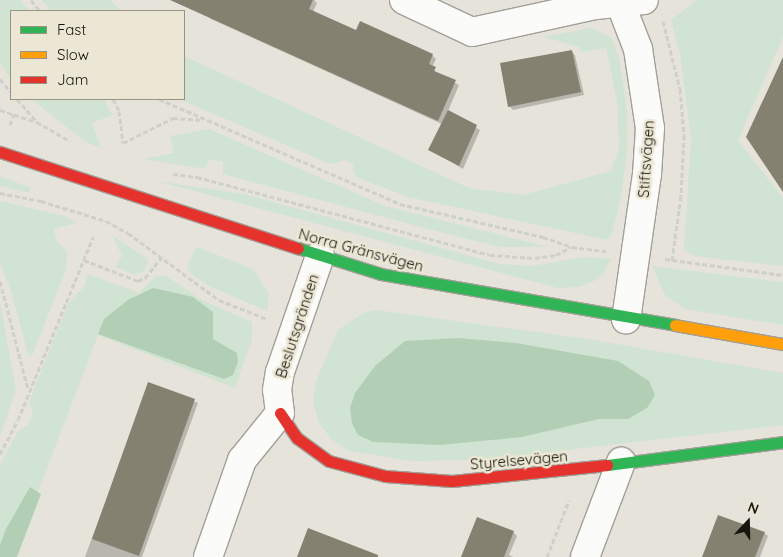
<!DOCTYPE html>
<html>
<head>
<meta charset="utf-8">
<style>
	body { margin:0 }
	#map { position:relative; width:783px; height:557px; overflow:hidden; background:#e6e4da; font-family:Quicksand,sans-serif }
	div>[style] { position:absolute }
	[style*='--x'] { left:calc(var(--x)*1px); top:calc(var(--y)*1px); width:calc(var(--w)*1px); rotate:calc(var(--a)*1deg) }
	.green>* { inset:0; background:#d1e3d2 }
	.forest>* { inset:0; background:#b2cfb6 }
	.shadow>* { inset:0; background:#0003 }
	.building>* { inset:0; background:#848170 }
	.path>* { height:3px; margin-top:-1.5px; transform-origin:0; background:repeating-linear-gradient(90deg,#cfcfcc 0 5px,transparent 0 7.5px) }
	.roads { filter:drop-shadow(1px 0 #a19f97) drop-shadow(-1px 0 #a19f97) drop-shadow(0 1px #a19f97) drop-shadow(0 -1px #a19f97) }
	.street>* { height:28px; margin:-14px; padding:0 14px; transform-origin:14px; border-radius:14px; background:#fbfbf9 }
	.fast>* { height:11px; margin:-5.5px; padding:0 5.5px; transform-origin:5.5px; border-radius:5.5px; background:#30b455 }
	.slow>* { height:11px; margin:-5.5px; padding:0 5.5px; transform-origin:5.5px; border-radius:5.5px; background:#ff9f0a }
	.jam>* { height:11px; margin:-5.5px; padding:0 5.5px; transform-origin:5.5px; border-radius:5.5px; background:#e5322d }
	span { translate:-50% -50%; white-space:nowrap; text-align:center; line-height:1.15; -webkit-text-stroke:5px #ece7d4; paint-order:stroke }
	.street-label { font-size:15px; color:#17150f }
	.legend { position:absolute; left:10px; top:10px; width:175px; height:90px; box-sizing:border-box; background:#ece7d4; border:1px solid #979385; margin:0; padding:6px 9px; list-style:none; font-size:15px; color:#17150f }
	.legend li { display:flex; align-items:center; gap:10px; height:25px }
	.legend b { width:25px; border:1px solid #979385 }
	.north { position:absolute; left:723px; top:497px; width:50px; height:50px; -webkit-text-stroke:4px #ece7d4; paint-order:stroke; rotate:21deg; font-size:14px; font-weight:700; line-height:20px; text-align:center; color:#17150f }
	.north::after { content:''; display:block; margin:auto; width:18px; height:22px; background:#17150f; clip-path:polygon(50% 0,100% 100%,50% 72%,0 100%) }
</style>
</head>
<body>
<div id="map">
	<div class="green">
		<div style="clip-path:polygon(0 0,20px 0,29px 11px,11px 11px,11px 79px,0 63px)"></div>
		<div style="clip-path:polygon(42px 0,110px 0,121px 11px,51px 11px)"></div>
		<div style="clip-path:polygon(697px 0,783px 0,783px 37px,738px 140px,783px 198px,783px 266px,693px 256px,684px 249px,691px 139px,680px 54px,671px 20px)"></div>
		<div style="clip-path:polygon(590px 28px,611px 37px,619px 58px,627px 110px,627px 151px,621px 197px,612px 234px,607px 240px,408px 197px,356px 177px,352px 169px,354px 165px,345px 160px,330px 164px,179px 99px,184px 99px,184px 56px,469px 188px,523px 195px,611px 171px,619px 148px,617px 101px,606px 48px,580px 52px,580px 47px,543px 37px)"></div>
		<div style="clip-path:polygon(31px 99px,104px 99px,112px 115px,92px 123px,101px 148px,86px 142px)"></div>
		<div style="clip-path:polygon(209px 129px,385px 206px,549px 247px,499px 247px,413px 225px,223px 174px,223px 162px,209px 159px,205px 169px,144px 159px,174px 153px,170px 136px)"></div>
		<div style="clip-path:polygon(0 176px,31px 188px,29px 193px,0 186px)"></div>
		<div style="clip-path:polygon(156px 181px,244px 194px,500px 264px,532px 266px,585px 257px,611px 259px,604px 273px,596px 280px,579px 287px,558px 288px)"></div>
		<div style="clip-path:polygon(0 201px,64px 216px,76px 223px,54px 229px,57px 242px,67px 251px,66px 270px,32px 356px,28px 354px,11px 291px,0 264px)"></div>
		<div style="clip-path:polygon(112px 235px,148px 259px,148px 264px,143px 271px,135px 275px,115px 267px,122px 256px)"></div>
		<div style="clip-path:polygon(197px 247px,253px 269px,269px 294px,267px 311px,209px 286px,191px 274px,187px 267px)"></div>
		<div style="clip-path:polygon(652px 266px,783px 282px,783px 325px,685px 309px,665px 295px)"></div>
		<div style="clip-path:polygon(88px 274px,139px 293px,156px 276px,166px 276px,202px 300px,252px 322px,252px 339px,235px 388px,98px 335px,13px 557px,0 557px,0 465px,18px 431px,28px 425px,33px 411px,29px 402px,69px 302px,84px 287px)"></div>
		<div style="clip-path:polygon(0 302px,16px 390px,0 436px)"></div>
		<div style="clip-path:polygon(377px 310px,594px 340px,783px 373px,783px 425px,480px 460px,412px 461px,349px 451px,331px 439px,319px 423px,313px 402px,316px 381px,338px 330px,363px 313px)"></div>
	</div>
	<div class="forest">
		<div style="clip-path:polygon(153px 288px,193px 297px,213px 312px,213px 339px,237px 353px,238px 362px,233px 375px,224px 379px,98px 334px,104px 319px,128px 300px)"></div>
		<div style="clip-path:polygon(458px 338px,516px 343px,618px 361px,649px 381px,655px 395px,647px 408px,628px 419px,599px 419px,522px 437px,440px 445px,373px 442px,358px 435px,352px 423px,350px 408px,355px 393px,375px 366px,405px 341px)"></div>
		<div style="clip-path:polygon(30px 487px,41px 494px,17px 557px,0 557px,0 545px,6px 529px)"></div>
	</div>
	<div class="shadow">
		<div style="clip-path:polygon(208px 0,314px 0,317px 3px,313px 12px,356px 32px,432px 55px,436px 59px,432px 67px,438px 74px,459px 85px,448px 111px,480px 130px,463px 169px,430px 149px,442px 124px,211px 19px,207px 15px)"></div>
		<div style="clip-path:polygon(571px 51px,575px 55px,584px 95px,513px 110px,509px 106px)"></div>
		<div style="clip-path:polygon(149px 383px,198px 403px,142px 557px,85px 557px)"></div>
		<div style="clip-path:polygon(513px 532px,517px 536px,509px 555px,513px 557px,463px 557px)"></div>
		<div style="clip-path:polygon(764px 533px,768px 536px,760px 557px,704px 557px)"></div>
	</div>
	<div class="building">
		<div style="clip-path:polygon(170px 0,313px 0,309px 9px,356px 30px,360px 21px,433px 54px,429px 64px,436px 67px,434px 71px,456px 80px,438px 121px)"></div>
		<div style="clip-path:polygon(572px 50px,581px 92px,508px 107px,500px 63px)"></div>
		<div style="clip-path:polygon(783px 57px,783px 192px,746px 137px)"></div>
		<div style="clip-path:polygon(448px 110px,477px 125px,459px 166px,428px 150px)"></div>
		<div style="clip-path:polygon(148px 382px,195px 399px,139px 556px,92px 539px)"></div>
		<div style="clip-path:polygon(718px 515px,765px 532px,755px 557px,702px 557px)"></div>
		<div style="clip-path:polygon(477px 517px,514px 531px,504px 557px,461px 557px)"></div>
		<div style="clip-path:polygon(308px 528px,378px 555px,378px 557px,297px 557px)"></div>
	</div>
	<div class="path">
		<div style="--x:31;--y:0;--w:14;--a:51"></div>
		<div style="--x:663;--y:21;--w:70;--a:76"></div>
		<div style="--x:680;--y:89;--w:46;--a:85"></div>
		<div style="--x:684;--y:135;--w:61;--a:92.8"></div>
		<div style="--x:681;--y:196;--w:65;--a:98"></div>
		<div style="--x:0;--y:79;--w:17;--a:50"></div>
		<div style="--x:17;--y:99;--w:29;--a:49"></div>
		<div style="--x:113;--y:99;--w:13;--a:63"></div>
		<div style="--x:119;--y:111;--w:32;--a:83"></div>
		<div style="--x:159;--y:99;--w:263;--a:23.5"></div>
		<div style="--x:400;--y:204;--w:147;--a:13"></div>
		<div style="--x:543;--y:237;--w:31;--a:19"></div>
		<div style="--x:572;--y:247;--w:34;--a:7"></div>
		<div style="--x:0;--y:110;--w:39;--a:18"></div>
		<div style="--x:37;--y:122;--w:38;--a:30"></div>
		<div style="--x:10;--y:125;--w:12;--a:-70"></div>
		<div style="--x:123;--y:143;--w:56;--a:-26.6"></div>
		<div style="--x:173;--y:118;--w:30;--a:4"></div>
		<div style="--x:173;--y:174;--w:24;--a:7"></div>
		<div style="--x:197;--y:177;--w:303;--a:14.9"></div>
		<div style="--x:490;--y:255;--w:45;--a:3.8"></div>
		<div style="--x:535;--y:258;--w:21;--a:-8"></div>
		<div style="--x:556;--y:255;--w:17;--a:-28"></div>
		<div style="--x:0;--y:193;--w:42;--a:11"></div>
		<div style="--x:41;--y:201;--w:68;--a:17.1"></div>
		<div style="--x:106;--y:221;--w:25;--a:29"></div>
		<div style="--x:128;--y:233;--w:113;--a:36.4"></div>
		<div style="--x:219;--y:300;--w:52;--a:21.6"></div>
		<div style="--x:665;--y:259;--w:119;--a:7.7"></div>
		<div style="--x:84;--y:260;--w:58;--a:21.3"></div>
		<div style="--x:138;--y:281;--w:8;--a:-23"></div>
		<div style="--x:145;--y:278;--w:26;--a:-51"></div>
		<div style="--x:0;--y:281;--w:112;--a:75.5"></div>
		<div style="--x:0;--y:454;--w:38;--a:-62"></div>
		<div style="--x:18;--y:420;--w:198;--a:-67.7"></div>
		<div style="--x:547;--y:557;--w:61;--a:-68.9"></div>
	</div>
	<div class="roads">
		<div class="street">
			<div style="--x:404;--y:0;--w:75;--a:25.2"></div>
			<div style="--x:472;--y:32;--w:127;--a:-12.3"></div>
			<div style="--x:596;--y:5;--w:48;--a:-5.9"></div>
			<div style="--x:619;--y:0;--w:53;--a:68.8"></div>
			<div style="--x:638;--y:49;--w:80;--a:81.4"></div>
			<div style="--x:650;--y:128;--w:46;--a:93.7"></div>
			<div style="--x:647;--y:174;--w:147;--a:98.2"></div>
			<div style="--x:208;--y:557;--w:103;--a:-70.7"></div>
			<div style="--x:242;--y:460;--w:60;--a:-51"></div>
			<div style="--x:280;--y:413;--w:23;--a:-97"></div>
			<div style="--x:277;--y:390;--w:18;--a:-81"></div>
			<div style="--x:280;--y:372;--w:123;--a:-71"></div>
			<div style="--x:585;--y:557;--w:102;--a:-69.2"></div>
		</div>
		<div class="fast">
			<div style="--x:298;--y:248;--w:87;--a:17.4"></div>
			<div style="--x:381;--y:274;--w:298;--a:9.8"></div>
			<div style="--x:607;--y:465;--w:177;--a:-7.4"></div>
		</div>
		<div class="slow">
			<div style="--x:675;--y:325;--w:110;--a:10"></div>
		</div>
		<div class="jam">
			<div style="--x:0;--y:152;--w:313;--a:17.9"></div>
			<div style="--x:280;--y:413;--w:30;--a:56"></div>
			<div style="--x:297;--y:438;--w:39;--a:36"></div>
			<div style="--x:329;--y:461;--w:58;--a:15"></div>
			<div style="--x:385;--y:476;--w:67;--a:4.3"></div>
			<div style="--x:452;--y:481;--w:156;--a:-5.9"></div>
		</div>
	</div>
	<div class="street-label">
		<span style="left:646px;top:159px;rotate:-86deg">Stiftsvägen</span>
		<span style="left:361px;top:250px;rotate:15deg">Norra Gränsvägen</span>
		<span style="left:297px;top:326px;rotate:-72deg">Beslutsgränden</span>
		<span style="left:519px;top:460px;rotate:-5deg">Styrelsevägen</span>
	</div>
	<ul class="legend">
	<li><b style="height:6px;background:#30b455"></b>Fast</li>
	<li><b style="height:6px;background:#ff9f0a"></b>Slow</li>
	<li><b style="height:6px;background:#e5322d"></b>Jam</li>
	</ul>
	<div class="north">N</div>
</div>
</body>
</html>
